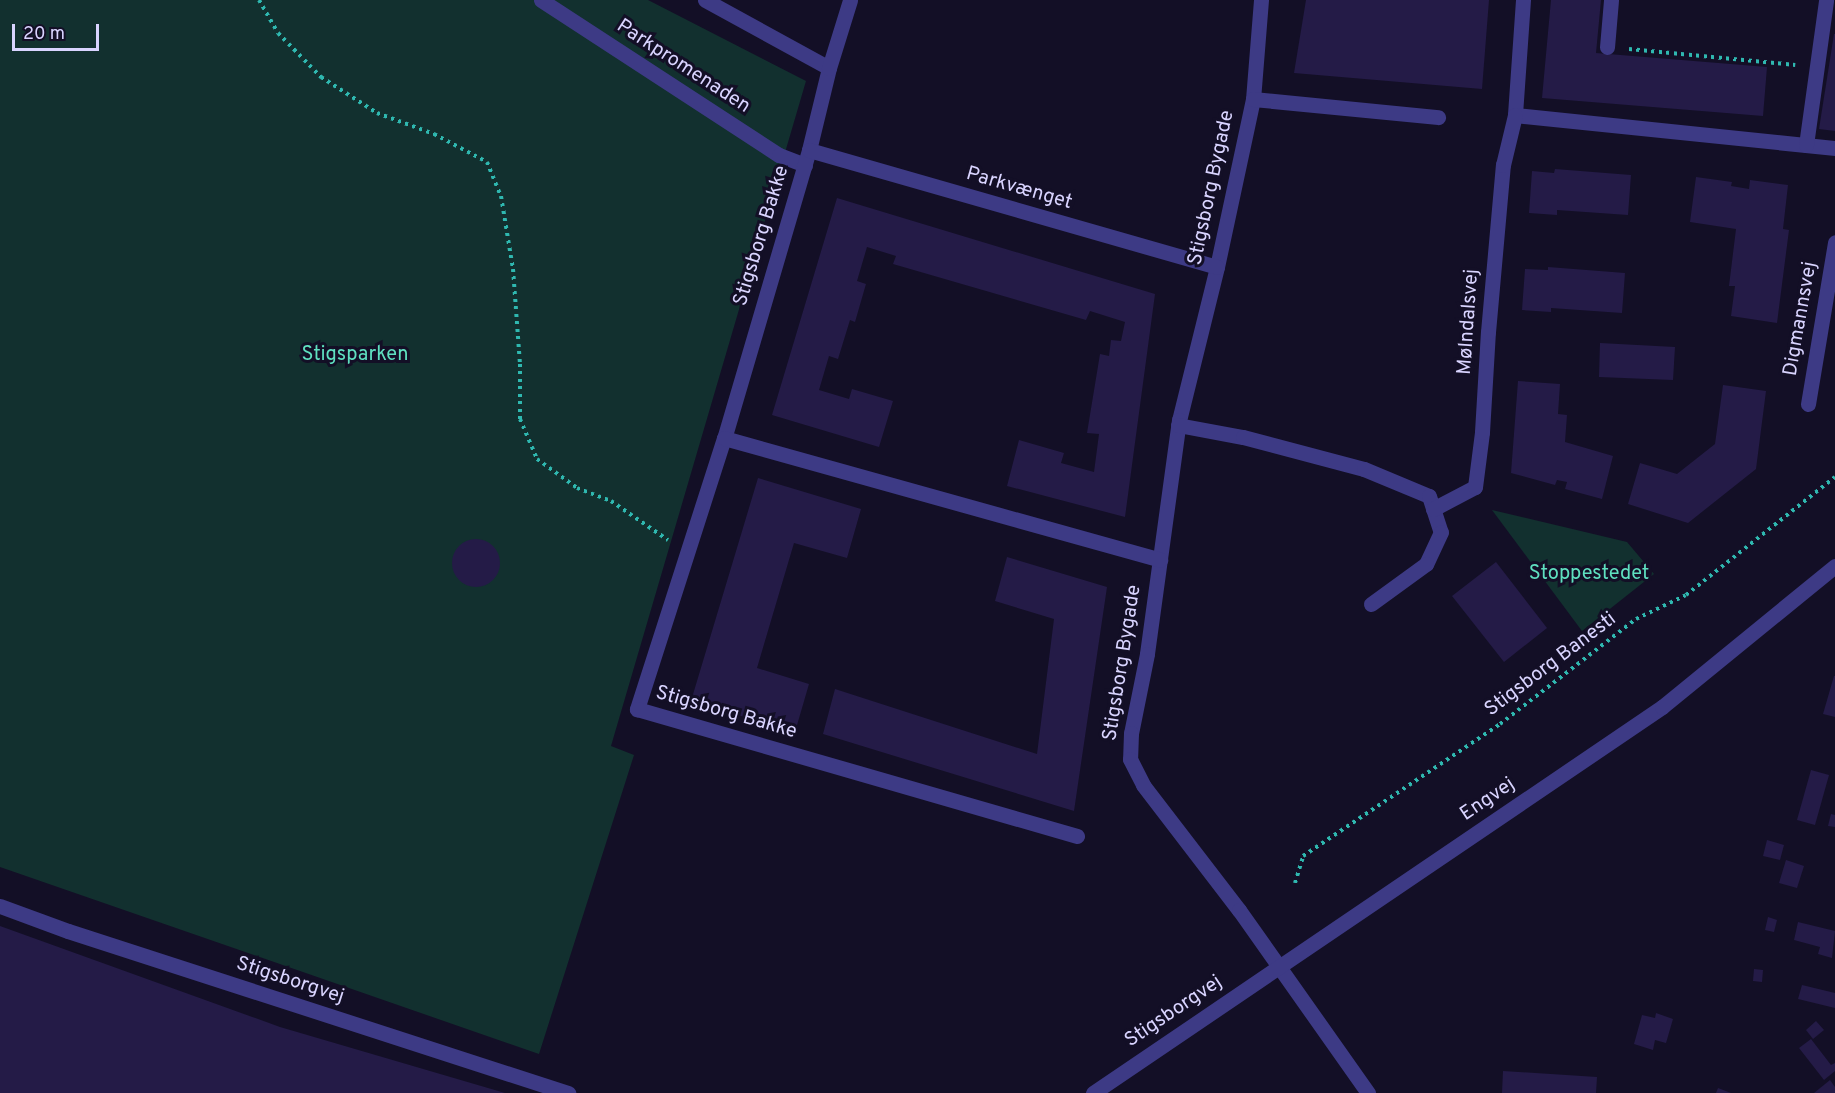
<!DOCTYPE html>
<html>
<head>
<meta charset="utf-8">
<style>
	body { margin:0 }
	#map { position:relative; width:1835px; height:1093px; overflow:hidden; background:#130f26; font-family:Overpass,sans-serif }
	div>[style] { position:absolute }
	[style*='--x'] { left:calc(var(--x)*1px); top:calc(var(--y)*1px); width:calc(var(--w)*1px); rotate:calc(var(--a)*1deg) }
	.green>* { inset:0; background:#12302f }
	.building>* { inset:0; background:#241b47 }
	.round { border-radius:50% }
	.path>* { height:4px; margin-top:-2px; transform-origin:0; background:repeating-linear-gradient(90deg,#2fb8b0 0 3px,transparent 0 7.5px) }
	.minor>* { height:15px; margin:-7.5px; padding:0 7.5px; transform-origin:7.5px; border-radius:7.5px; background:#3d3a85 }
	span { translate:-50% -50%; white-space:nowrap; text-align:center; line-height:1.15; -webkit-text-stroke:6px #130f26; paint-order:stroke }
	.street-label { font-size:20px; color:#d9d4ff }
	.park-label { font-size:20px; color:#5fe0c0 }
	.scale { position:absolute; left:12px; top:24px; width:87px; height:27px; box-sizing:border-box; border:3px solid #d9d4ff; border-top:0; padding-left:8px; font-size:18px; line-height:21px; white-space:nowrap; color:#d9d4ff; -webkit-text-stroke:4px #130f26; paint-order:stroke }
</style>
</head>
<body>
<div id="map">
	<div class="green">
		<div style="clip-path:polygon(0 0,648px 0,806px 81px,611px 746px,634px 755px,539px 1054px,0 867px)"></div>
		<div style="clip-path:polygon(1492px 510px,1627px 542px,1654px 574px,1582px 631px)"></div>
	</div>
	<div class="building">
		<div style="clip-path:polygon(1306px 0,1489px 0,1482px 89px,1294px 73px)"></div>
		<div style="clip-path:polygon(1551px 0,1601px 0,1596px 53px,1767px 67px,1763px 116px,1542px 98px)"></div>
		<div style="clip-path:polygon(1834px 34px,1835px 34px,1835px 131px,1819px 129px)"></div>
		<div style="clip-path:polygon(1555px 169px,1631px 175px,1628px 215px,1557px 210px,1557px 215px,1529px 213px,1532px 171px,1554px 173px)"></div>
		<div style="clip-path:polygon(1696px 177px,1732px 182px,1731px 186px,1749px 189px,1750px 180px,1788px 185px,1783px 229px,1789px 230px,1777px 323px,1731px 316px,1735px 286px,1729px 286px,1736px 229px,1690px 222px)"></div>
		<div style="clip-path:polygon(837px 198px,1155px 294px,1125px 517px,1007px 486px,1019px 440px,1064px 453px,1061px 463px,1094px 472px,1099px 434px,1087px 433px,1100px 354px,1109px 356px,1111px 340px,1121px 341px,1125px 322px,1090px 311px,1086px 320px,893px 264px,896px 256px,867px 247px,857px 281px,866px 284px,855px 322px,850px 320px,838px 359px,829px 356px,819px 390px,849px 399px,852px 389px,893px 401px,879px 447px,772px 415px)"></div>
		<div style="clip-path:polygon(1548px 267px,1625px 273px,1622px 313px,1551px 308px,1551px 312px,1522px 310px,1525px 269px,1548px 270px)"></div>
		<div style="clip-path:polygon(1600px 343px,1675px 347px,1673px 380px,1599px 377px)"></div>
		<div style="clip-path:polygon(1518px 381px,1560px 384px,1558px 414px,1567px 415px,1565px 442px,1613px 456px,1602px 499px,1565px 489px,1567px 482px,1557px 480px,1555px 485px,1511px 473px)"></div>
		<div style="clip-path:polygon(1723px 385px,1766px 391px,1756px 469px,1688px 523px,1628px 504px,1640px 463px,1677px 474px,1715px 444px)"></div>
		<div style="clip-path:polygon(758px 478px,861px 509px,847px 558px,794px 543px,757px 668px,809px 684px,795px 732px,691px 701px)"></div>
		<div class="round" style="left:452px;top:539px;width:48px;height:48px"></div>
		<div style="clip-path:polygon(1007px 557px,1107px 587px,1074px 811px,823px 734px,835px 689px,1037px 754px,1054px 619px,995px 601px)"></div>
		<div style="clip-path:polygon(1496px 562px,1547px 628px,1504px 662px,1452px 596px)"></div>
		<div style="clip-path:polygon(1834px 676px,1835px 676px,1835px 717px,1823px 714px)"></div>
		<div style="clip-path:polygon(1811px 770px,1829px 775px,1815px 825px,1797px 820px)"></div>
		<div style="clip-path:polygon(1831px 814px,1835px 815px,1835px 827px,1828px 826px)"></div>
		<div style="clip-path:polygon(1767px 840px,1784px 845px,1780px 860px,1763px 856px)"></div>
		<div style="clip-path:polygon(1786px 860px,1804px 866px,1797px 888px,1779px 883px)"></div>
		<div style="clip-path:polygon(1768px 917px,1777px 920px,1774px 932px,1765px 930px)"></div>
		<div style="clip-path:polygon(1798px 922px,1835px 931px,1832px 958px,1818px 954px,1820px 947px,1794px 940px)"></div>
		<div style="clip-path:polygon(0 926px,280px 1027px,505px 1093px,0 1093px)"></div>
		<div style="clip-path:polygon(1754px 969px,1763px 970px,1762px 982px,1753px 981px)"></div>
		<div style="clip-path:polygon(1802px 985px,1835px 993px,1835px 1008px,1798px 999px)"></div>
		<div style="clip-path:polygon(1656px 1013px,1673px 1019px,1666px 1043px,1655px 1040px,1653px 1050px,1634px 1044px,1642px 1015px,1655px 1018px)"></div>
		<div style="clip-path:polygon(1816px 1021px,1824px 1030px,1813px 1039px,1806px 1030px)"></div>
		<div style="clip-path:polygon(1811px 1039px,1831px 1065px,1835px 1063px,1835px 1071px,1824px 1080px,1799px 1048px)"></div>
		<div style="clip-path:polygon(1503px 1071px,1597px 1077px,1596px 1093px,1502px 1093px)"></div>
		<div style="clip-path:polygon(1830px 1080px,1835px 1087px,1835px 1093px,1814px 1093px)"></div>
		<div style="clip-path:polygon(1718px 1088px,1731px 1093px,1716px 1093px)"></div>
	</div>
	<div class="path">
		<div style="--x:259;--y:0;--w:38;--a:60"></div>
		<div style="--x:278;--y:33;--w:62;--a:45.7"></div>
		<div style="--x:321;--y:77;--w:67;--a:32.7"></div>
		<div style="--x:377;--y:113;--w:61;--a:20.2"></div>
		<div style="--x:434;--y:134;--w:60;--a:27.8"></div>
		<div style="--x:487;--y:162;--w:37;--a:68"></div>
		<div style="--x:501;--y:196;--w:74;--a:80.7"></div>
		<div style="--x:513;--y:269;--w:95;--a:85.8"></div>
		<div style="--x:520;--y:364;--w:55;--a:90"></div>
		<div style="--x:520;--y:419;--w:43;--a:67"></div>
		<div style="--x:537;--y:459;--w:49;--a:35.9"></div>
		<div style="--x:577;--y:488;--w:36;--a:21"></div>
		<div style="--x:611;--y:501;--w:69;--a:34.4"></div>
		<div style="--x:1629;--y:49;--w:167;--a:5.5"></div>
		<div style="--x:1295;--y:883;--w:28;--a:-73"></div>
		<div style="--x:1303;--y:856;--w:237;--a:-33.8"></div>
		<div style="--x:1500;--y:724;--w:172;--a:-37.7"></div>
		<div style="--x:1636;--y:619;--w:55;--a:-25.6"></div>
		<div style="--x:1686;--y:595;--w:190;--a:-38.4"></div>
	</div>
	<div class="minor">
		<div style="--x:541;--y:0;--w:284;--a:33.1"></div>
		<div style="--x:779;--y:155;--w:28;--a:21"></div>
		<div style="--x:705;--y:0;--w:141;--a:28.7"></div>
		<div style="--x:829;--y:68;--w:84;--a:103.7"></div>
		<div style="--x:809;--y:150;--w:300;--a:106.4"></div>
		<div style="--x:724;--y:438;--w:285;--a:107.8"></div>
		<div style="--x:637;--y:709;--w:458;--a:16.1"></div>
		<div style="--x:1261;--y:0;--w:99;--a:94.6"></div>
		<div style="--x:1253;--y:99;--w:172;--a:102.1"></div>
		<div style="--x:1217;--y:267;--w:158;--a:103.9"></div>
		<div style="--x:1179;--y:420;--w:236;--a:97.8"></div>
		<div style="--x:1147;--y:654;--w:81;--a:101.4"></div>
		<div style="--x:1131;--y:733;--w:26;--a:92"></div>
		<div style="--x:1130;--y:759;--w:29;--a:63"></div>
		<div style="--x:1143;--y:785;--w:158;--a:52.5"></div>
		<div style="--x:1239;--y:910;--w:224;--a:54.8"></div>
		<div style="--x:1523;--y:0;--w:115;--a:94"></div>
		<div style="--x:1515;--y:115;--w:322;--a:5.9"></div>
		<div style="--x:1607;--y:47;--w:47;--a:-85.1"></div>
		<div style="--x:829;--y:68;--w:71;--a:-72.8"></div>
		<div style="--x:1253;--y:99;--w:186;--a:5.6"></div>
		<div style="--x:1806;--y:145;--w:146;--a:-82.1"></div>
		<div style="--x:809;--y:150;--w:424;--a:16"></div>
		<div style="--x:1808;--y:404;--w:164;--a:-80.5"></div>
		<div style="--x:1178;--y:425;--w:66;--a:10.5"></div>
		<div style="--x:1243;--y:437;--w:125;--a:14.8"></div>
		<div style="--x:1364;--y:469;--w:70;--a:22.6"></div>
		<div style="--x:1429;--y:496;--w:38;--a:72"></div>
		<div style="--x:1441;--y:532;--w:35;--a:115"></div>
		<div style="--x:1426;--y:564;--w:68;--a:144"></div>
		<div style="--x:724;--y:438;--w:453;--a:15.6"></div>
		<div style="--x:1433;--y:509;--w:47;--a:-27.6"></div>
		<div style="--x:1475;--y:487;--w:55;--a:-82.7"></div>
		<div style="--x:1482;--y:432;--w:100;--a:-86.6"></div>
		<div style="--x:1488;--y:332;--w:168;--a:-84.9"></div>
		<div style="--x:1503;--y:165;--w:51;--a:-76.5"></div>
		<div style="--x:0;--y:906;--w:72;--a:20.2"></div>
		<div style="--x:68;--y:931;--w:526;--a:17.95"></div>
		<div style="--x:1093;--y:1093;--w:688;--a:-34.15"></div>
		<div style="--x:1662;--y:707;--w:223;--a:-39.2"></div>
	</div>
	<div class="street-label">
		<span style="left:683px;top:67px;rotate:33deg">Parkpromenaden</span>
		<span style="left:1212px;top:188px;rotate:-78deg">Stigsborg Bygade</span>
		<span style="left:1019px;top:189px;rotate:16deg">Parkvænget</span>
		<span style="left:762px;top:236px;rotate:-73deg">Stigsborg Bakke</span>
		<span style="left:1801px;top:319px;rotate:-80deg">Digmannsvej</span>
		<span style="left:1469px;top:322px;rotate:-86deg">Mølndalsvej</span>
		<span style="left:1123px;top:663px;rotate:-81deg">Stigsborg Bygade</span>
		<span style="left:1551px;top:665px;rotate:-37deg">Stigsborg Banesti</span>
		<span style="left:726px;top:713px;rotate:16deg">Stigsborg Bakke</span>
		<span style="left:1488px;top:800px;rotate:-34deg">Engvej</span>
		<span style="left:290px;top:981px;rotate:18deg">Stigsborgvej</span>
		<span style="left:1174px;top:1012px;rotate:-34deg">Stigsborgvej</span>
	</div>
	<div class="park-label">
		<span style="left:355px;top:355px">Stigsparken</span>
		<span style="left:1589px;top:574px">Stoppestedet</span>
	</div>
	<div class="scale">20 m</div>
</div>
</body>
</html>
